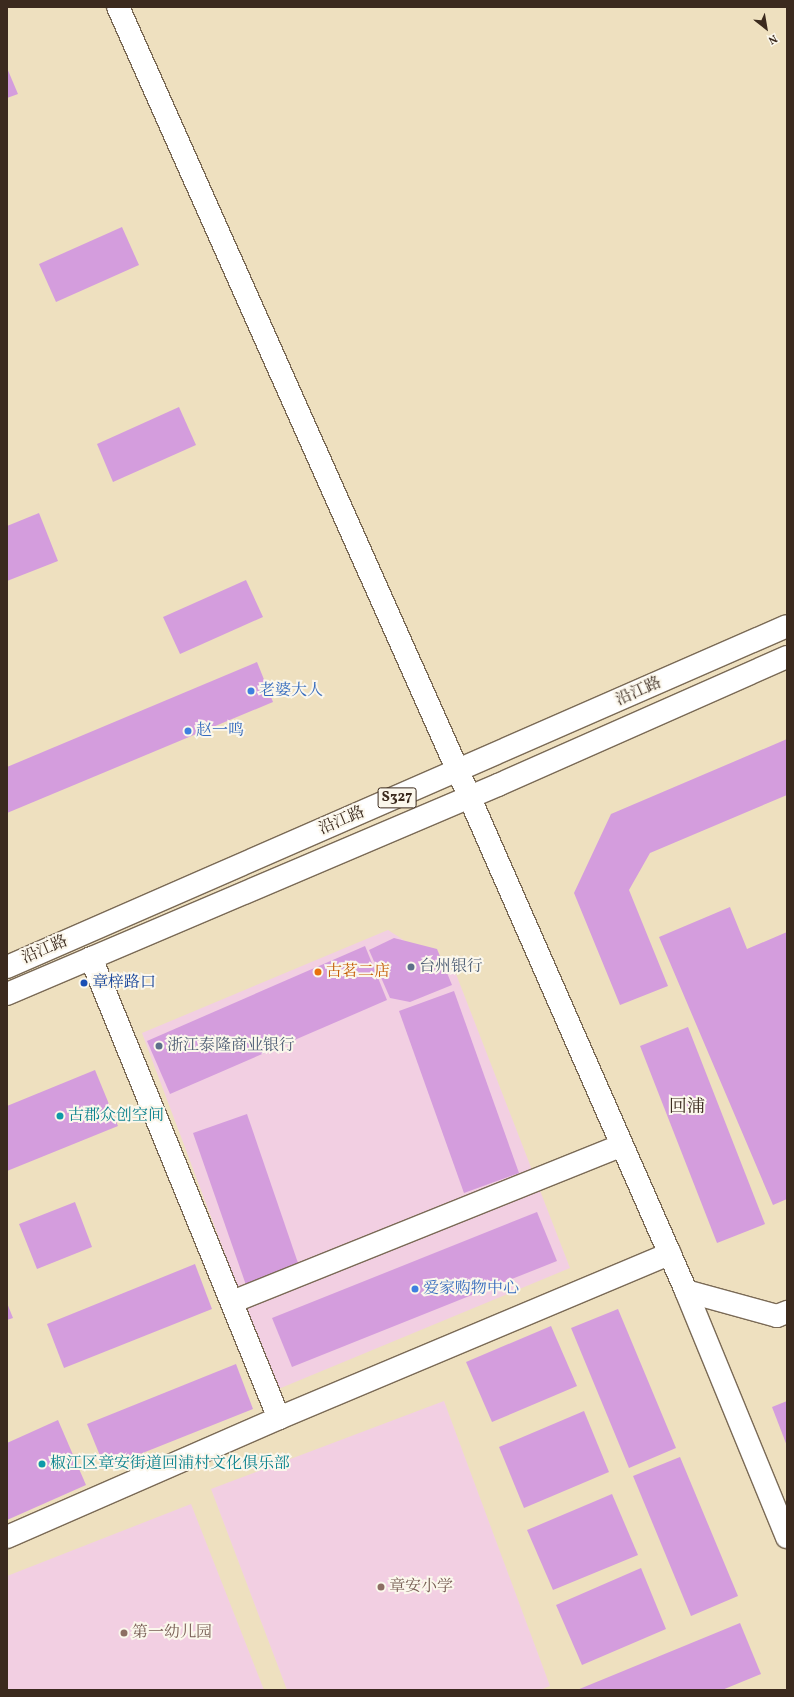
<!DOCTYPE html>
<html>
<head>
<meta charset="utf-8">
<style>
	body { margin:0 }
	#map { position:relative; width:794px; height:1697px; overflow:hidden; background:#eee0bf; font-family:Vollkorn,"Noto Serif SC",serif }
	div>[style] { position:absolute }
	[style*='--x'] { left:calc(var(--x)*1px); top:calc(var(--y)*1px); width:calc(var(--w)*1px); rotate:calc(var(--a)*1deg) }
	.built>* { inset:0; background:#f2cfe2 }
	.building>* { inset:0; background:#d49ddd }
	.roads { filter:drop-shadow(1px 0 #7a6a56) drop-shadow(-1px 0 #7a6a56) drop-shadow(0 1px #7a6a56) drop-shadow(0 -1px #7a6a56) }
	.street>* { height:22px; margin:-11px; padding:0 11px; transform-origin:11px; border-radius:11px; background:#fff }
	.secondary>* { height:22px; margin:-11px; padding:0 11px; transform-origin:11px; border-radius:11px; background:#fff }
	.primary>* { height:22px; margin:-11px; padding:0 11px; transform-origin:11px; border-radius:11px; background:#fff }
	.dots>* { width:11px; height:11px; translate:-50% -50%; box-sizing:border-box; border:2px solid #fbf7ec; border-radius:50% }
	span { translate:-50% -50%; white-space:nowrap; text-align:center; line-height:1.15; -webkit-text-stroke:4px #fbf7ec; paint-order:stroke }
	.shield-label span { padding:1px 3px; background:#fbf7ec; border:1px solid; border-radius:3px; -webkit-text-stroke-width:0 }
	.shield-label { font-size:15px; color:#3b2a1e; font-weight:700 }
	.shop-label { font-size:16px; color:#366cbe }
	.left { translate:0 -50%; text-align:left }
	.street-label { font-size:16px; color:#3b2a1e }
	.service-label { font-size:16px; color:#4e5e75 }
	.food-label { font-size:16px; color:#c56008 }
	.transit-label { font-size:16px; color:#164399 }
	.culture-label { font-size:16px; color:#0d838f }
	.education-label { font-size:16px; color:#785e54 }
	.quarter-label { font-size:18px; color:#3b2a1e }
	.frame { position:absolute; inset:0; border:8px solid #3b2a1e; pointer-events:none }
	.north { position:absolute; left:746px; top:8px; width:40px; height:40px; -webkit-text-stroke:3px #fbf7ec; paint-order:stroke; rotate:149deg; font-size:11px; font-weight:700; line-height:16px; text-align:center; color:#3b2a1e }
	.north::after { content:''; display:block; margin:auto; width:14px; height:18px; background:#3b2a1e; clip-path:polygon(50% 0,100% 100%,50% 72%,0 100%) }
</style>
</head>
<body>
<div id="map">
	<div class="built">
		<div style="clip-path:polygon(388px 930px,456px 974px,570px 1268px,276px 1390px,142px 1033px)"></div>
		<div style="clip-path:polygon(444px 1401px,550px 1686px,540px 1690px,287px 1690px,211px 1489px)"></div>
		<div style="clip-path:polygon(191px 1504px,264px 1690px,7px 1690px,7px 1576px)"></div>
	</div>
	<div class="building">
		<div style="clip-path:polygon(7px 68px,18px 94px,7px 98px)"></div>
		<div style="clip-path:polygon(122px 227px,139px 265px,56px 302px,39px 264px)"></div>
		<div style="clip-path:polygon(179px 407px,196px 445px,113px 482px,97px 444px)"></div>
		<div style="clip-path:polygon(39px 513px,58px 561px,7px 581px,7px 526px)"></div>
		<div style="clip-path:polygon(246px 580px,263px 617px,180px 654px,163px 617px)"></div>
		<div style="clip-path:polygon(257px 662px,273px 702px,7px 813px,7px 767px)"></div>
		<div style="clip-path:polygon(787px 739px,787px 795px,650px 853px,629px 890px,668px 986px,620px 1005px,574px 893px,611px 814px)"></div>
		<div style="clip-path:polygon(730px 907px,747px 949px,787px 932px,787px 1199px,773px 1205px,659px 937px)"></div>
		<div style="clip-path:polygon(394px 938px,437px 949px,452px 985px,410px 1002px,390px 998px,369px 950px)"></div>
		<div style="clip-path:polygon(365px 946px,387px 1000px,170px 1094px,147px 1041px)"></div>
		<div style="clip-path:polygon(454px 991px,519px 1173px,464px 1193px,399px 1011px)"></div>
		<div style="clip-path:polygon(688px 1027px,765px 1224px,717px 1243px,640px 1046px)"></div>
		<div style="clip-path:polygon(95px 1070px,118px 1126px,7px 1171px,7px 1106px)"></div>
		<div style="clip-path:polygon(247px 1114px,299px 1266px,246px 1285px,193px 1133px)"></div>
		<div style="clip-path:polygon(75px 1202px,92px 1247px,37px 1269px,19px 1224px)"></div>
		<div style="clip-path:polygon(537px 1212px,557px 1261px,292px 1367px,272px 1318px)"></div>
		<div style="clip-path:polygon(195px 1264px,212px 1309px,64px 1368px,47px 1324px)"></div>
		<div style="clip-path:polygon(7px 1303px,13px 1318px,7px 1320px)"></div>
		<div style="clip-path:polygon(618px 1309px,676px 1448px,629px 1468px,571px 1328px)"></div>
		<div style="clip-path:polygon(551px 1326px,577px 1386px,492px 1422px,466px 1362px)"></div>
		<div style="clip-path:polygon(236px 1364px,253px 1409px,105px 1468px,87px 1424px)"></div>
		<div style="clip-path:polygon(787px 1401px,787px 1446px,772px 1407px)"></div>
		<div style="clip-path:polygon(584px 1411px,609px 1472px,524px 1508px,499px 1447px)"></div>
		<div style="clip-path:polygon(58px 1420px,86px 1485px,7px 1520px,7px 1443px)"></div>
		<div style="clip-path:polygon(680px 1457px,738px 1596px,691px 1616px,633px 1476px)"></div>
		<div style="clip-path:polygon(612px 1494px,638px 1555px,553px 1590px,527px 1530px)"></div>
		<div style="clip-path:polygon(641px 1568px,666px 1629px,582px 1665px,556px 1605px)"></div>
		<div style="clip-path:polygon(740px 1623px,761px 1674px,722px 1690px,577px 1690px)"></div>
	</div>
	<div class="roads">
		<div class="street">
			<div style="--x:91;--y:958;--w:497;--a:67.8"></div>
			<div style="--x:686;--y:1291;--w:94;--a:15.4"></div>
			<div style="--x:777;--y:1316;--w:11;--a:-22"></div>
			<div style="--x:232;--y:1302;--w:420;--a:-21.9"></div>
			<div style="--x:7;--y:1537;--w:297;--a:-23.6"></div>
			<div style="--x:279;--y:1418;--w:424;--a:-22.8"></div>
		</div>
		<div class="secondary">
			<div style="--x:118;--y:7;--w:836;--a:66.01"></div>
			<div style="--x:458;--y:771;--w:568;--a:66.32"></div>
			<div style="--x:686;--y:1291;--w:266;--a:67.7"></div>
		</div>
		<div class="primary">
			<div style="--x:7;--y:967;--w:851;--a:-23.61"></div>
			<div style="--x:7;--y:994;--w:534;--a:-23.06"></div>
			<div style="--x:498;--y:785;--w:316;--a:-23.9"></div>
		</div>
	</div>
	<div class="dots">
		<div style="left:251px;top:691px;background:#3f7fe0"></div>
		<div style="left:188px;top:731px;background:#3f7fe0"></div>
		<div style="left:411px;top:967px;background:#5c6f8a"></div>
		<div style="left:318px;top:972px;background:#e8710a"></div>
		<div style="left:84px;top:983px;background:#1a4fb4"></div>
		<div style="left:159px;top:1046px;background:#5c6f8a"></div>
		<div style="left:60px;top:1116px;background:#0f9aa8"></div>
		<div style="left:415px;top:1289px;background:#3f7fe0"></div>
		<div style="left:42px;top:1464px;background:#0f9aa8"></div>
		<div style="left:381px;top:1587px;background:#8d6e63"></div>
		<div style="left:124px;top:1633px;background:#8d6e63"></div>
	</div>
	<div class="shield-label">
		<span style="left:397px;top:798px">S327</span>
	</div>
	<div class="shop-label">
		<span class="left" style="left:259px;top:691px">老婆大人</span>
		<span class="left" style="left:196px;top:731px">赵一鸣</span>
		<span class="left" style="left:423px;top:1289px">爱家购物中心</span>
	</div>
	<div class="street-label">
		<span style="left:639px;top:692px;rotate:-24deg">沿江路</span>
		<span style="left:342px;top:821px;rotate:-23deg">沿江路</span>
		<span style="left:45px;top:950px;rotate:-23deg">沿江路</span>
	</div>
	<div class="service-label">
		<span class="left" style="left:419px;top:967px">台州银行</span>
		<span class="left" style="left:167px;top:1046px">浙江泰隆商业银行</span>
	</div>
	<div class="food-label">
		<span class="left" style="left:326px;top:972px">古茗二店</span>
	</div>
	<div class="transit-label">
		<span class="left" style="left:92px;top:983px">章梓路口</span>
	</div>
	<div class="culture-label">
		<span class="left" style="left:68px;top:1116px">古郡众创空间</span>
		<span class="left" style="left:50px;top:1464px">椒江区章安街道回浦村文化俱乐部</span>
	</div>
	<div class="education-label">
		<span class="left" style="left:389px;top:1587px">章安小学</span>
		<span class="left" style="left:132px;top:1633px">第一幼儿园</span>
	</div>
	<div class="quarter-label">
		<span style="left:687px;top:1108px">回浦</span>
	</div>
	<div class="frame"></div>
	<div class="north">N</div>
</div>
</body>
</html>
